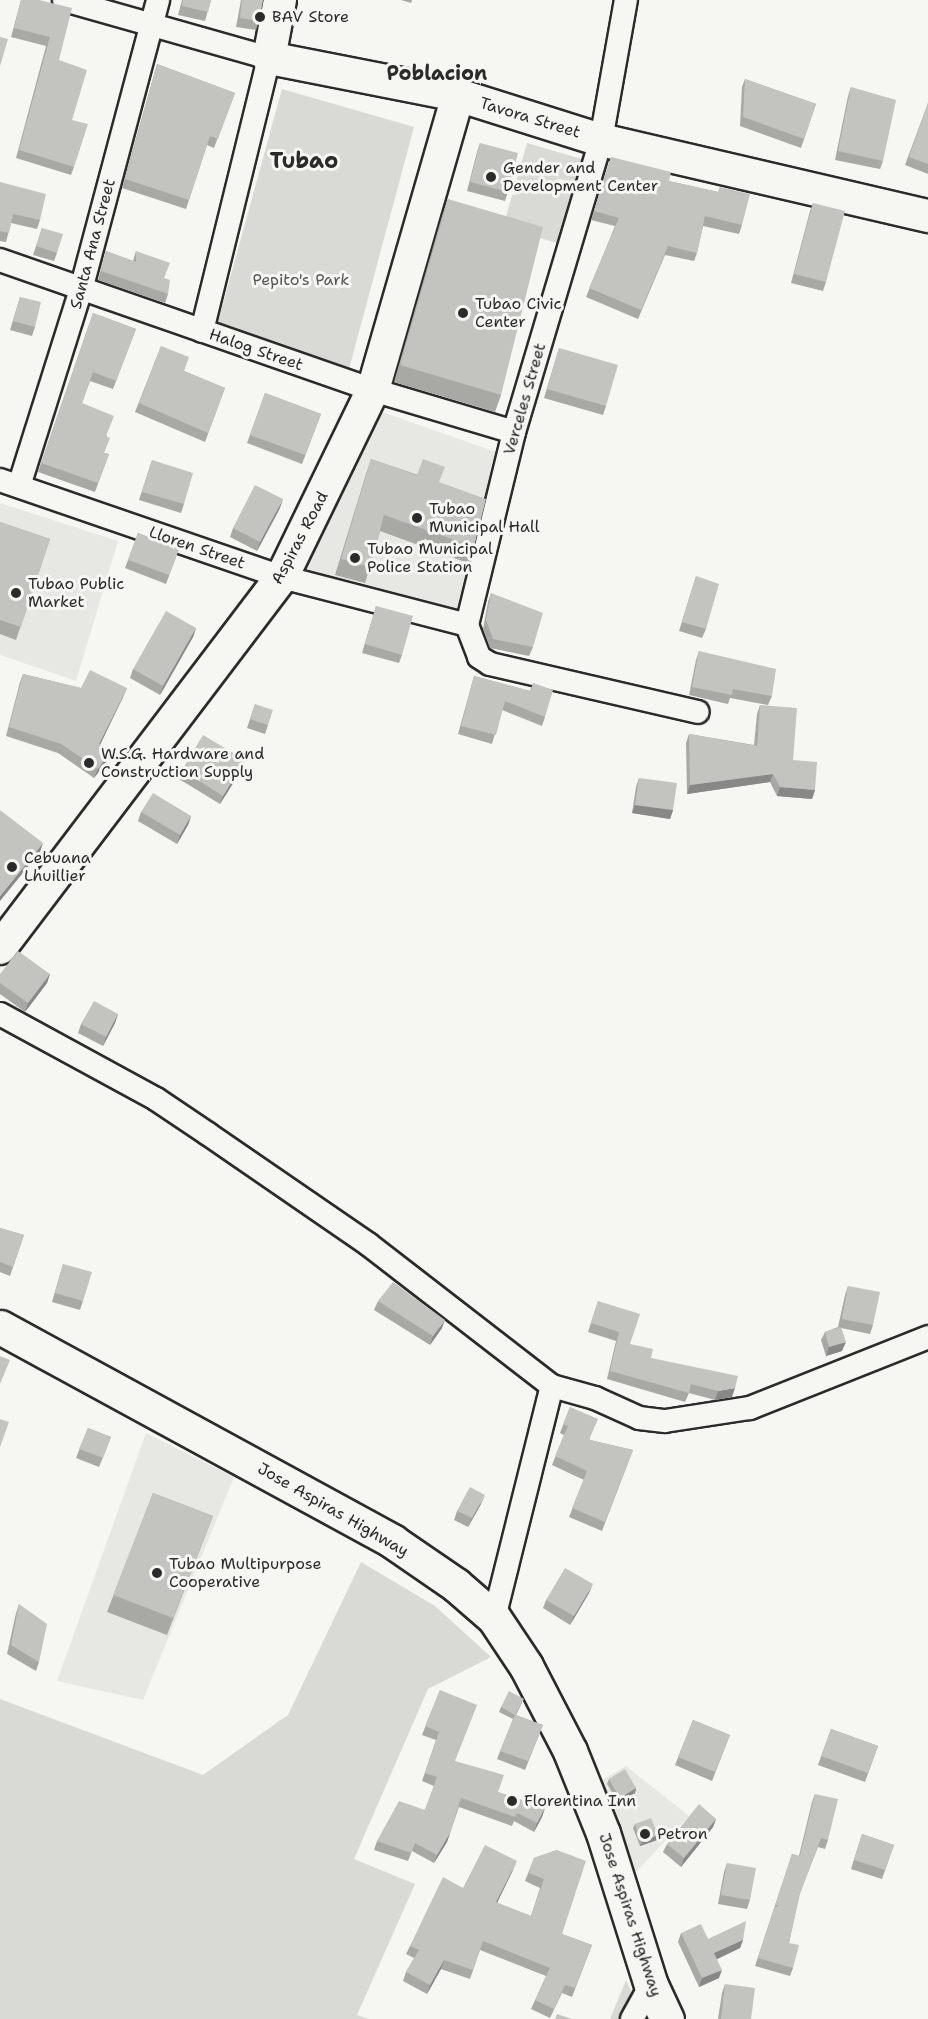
<!DOCTYPE html>
<html>
<head>
<meta charset="utf-8">
<style>
	body { margin:0 }
	#map { position:relative; width:928px; height:2019px; overflow:hidden; background:#f6f6f2; font-family:"Shantell Sans",sans-serif }
	div>[style] { position:absolute }
	[style*='--x'] { left:calc(var(--x)*1px); top:calc(var(--y)*1px); width:calc(var(--w)*1px); rotate:calc(var(--a)*1deg) }
	.built>* { inset:0; background:#e7e7e3 }
	.green>* { inset:0; background:#d9d9d5 }
	.roads { filter:drop-shadow(2px 0 #2b2b2b) drop-shadow(-2px 0 #2b2b2b) drop-shadow(0 2px #2b2b2b) drop-shadow(0 -2px #2b2b2b) }
	.street>* { height:22px; margin:-11px; padding:0 11px; transform-origin:11px; border-radius:11px; background:#f6f6f2 }
	.secondary>* { height:32px; margin:-16px; padding:0 16px; transform-origin:16px; border-radius:16px; background:#f6f6f2 }
	.primary>* { height:33px; margin:-16.5px; padding:0 16.5px; transform-origin:16.5px; border-radius:16.5px; background:#f6f6f2 }
	.wall>* { inset:0; background:#a8a8a5 }
	.shaded-wall>* { inset:0; background:#888886 }
	.building>* { inset:0; background:#c3c3c0 }
	.dots>* { width:16px; height:16px; translate:-50% -50%; box-sizing:border-box; border:3px solid #f6f6f2; border-radius:50% }
	span { translate:-50% -50%; white-space:nowrap; text-align:center; line-height:1.15; -webkit-text-stroke:6px #f6f6f2; paint-order:stroke }
	.poi-label { font-size:16px; color:#2b2b2b }
	.left { translate:0 -50%; text-align:left }
	.street-label { font-size:16px; color:#2b2b2b }
	.park-label { font-size:16px; color:#565656 }
	.quarter-label { font-size:20px; color:#2b2b2b; font-weight:700 }
	.district-label { font-size:22px; color:#2b2b2b; font-weight:700 }
</style>
</head>
<body>
<div id="map">
	<div class="built">
		<div style="clip-path:polygon(382px 412px,502px 454px,461px 617px,303px 572px)"></div>
		<div style="clip-path:polygon(0 503px,118px 541px,76px 681px,0 655px)"></div>
		<div style="clip-path:polygon(146px 1433px,234px 1477px,143px 1700px,57px 1681px)"></div>
		<div style="clip-path:polygon(626px 1766px,689px 1816px,631px 1877px,599px 1782px)"></div>
	</div>
	<div class="green">
		<div style="clip-path:polygon(282px 89px,414px 127px,348px 373px,215px 333px)"></div>
		<div style="clip-path:polygon(527px 143px,585px 160px,560px 244px,503px 227px)"></div>
		<div style="clip-path:polygon(361px 1562px,435px 1606px,491px 1657px,428px 1689px,354px 1859px,415px 1884px,357px 2015px,369px 2019px,0 2019px,0 1699px,203px 1775px,288px 1715px)"></div>
		<div style="clip-path:polygon(626px 1980px,644px 2019px,610px 2019px)"></div>
	</div>
	<div class="roads">
		<div class="street">
			<div style="--x:64;--y:0;--w:213;--a:15.8"></div>
			<div style="--x:269;--y:58;--w:281;--a:103.8"></div>
			<div style="--x:0;--y:260;--w:395;--a:19.2"></div>
			<div style="--x:373;--y:390;--w:147;--a:16.6"></div>
			<div style="--x:0;--y:480;--w:298;--a:19"></div>
			<div style="--x:282;--y:577;--w:191;--a:14.5"></div>
			<div style="--x:19;--y:486;--w:210;--a:-72.5"></div>
			<div style="--x:82;--y:286;--w:296;--a:-75.1"></div>
			<div style="--x:467;--y:625;--w:199;--a:-76.3"></div>
			<div style="--x:514;--y:432;--w:305;--a:-73.4"></div>
			<div style="--x:601;--y:140;--w:142;--a:-79.9"></div>
			<div style="--x:467;--y:625;--w:34;--a:69"></div>
			<div style="--x:479;--y:657;--w:13;--a:32"></div>
			<div style="--x:490;--y:664;--w:213;--a:13"></div>
			<div style="--x:0;--y:1014;--w:178;--a:28.6"></div>
			<div style="--x:156;--y:1099;--w:63;--a:33.9"></div>
			<div style="--x:208;--y:1134;--w:194;--a:34.5"></div>
			<div style="--x:368;--y:1244;--w:232;--a:37.7"></div>
			<div style="--x:552;--y:1386;--w:45;--a:15.6"></div>
			<div style="--x:595;--y:1398;--w:48;--a:24.4"></div>
			<div style="--x:639;--y:1418;--w:26;--a:7"></div>
			<div style="--x:665;--y:1421;--w:86;--a:-8.7"></div>
			<div style="--x:750;--y:1408;--w:192;--a:-21.7"></div>
			<div style="--x:494;--y:1618;--w:239;--a:-76"></div>
			<div style="--x:632;--y:2019;--w:39;--a:-61"></div>
		</div>
		<div class="secondary">
			<div style="--x:280;--y:0;--w:59;--a:100.7"></div>
			<div style="--x:269;--y:58;--w:193;--a:11.1"></div>
			<div style="--x:458;--y:95;--w:150;--a:17.5"></div>
			<div style="--x:601;--y:140;--w:336;--a:13.1"></div>
			<div style="--x:0;--y:948;--w:466;--a:-52.8"></div>
			<div style="--x:282;--y:577;--w:208;--a:-64.1"></div>
			<div style="--x:373;--y:390;--w:307;--a:-73.9"></div>
		</div>
		<div class="primary">
			<div style="--x:0;--y:1327;--w:447;--a:28.6"></div>
			<div style="--x:392;--y:1541;--w:78;--a:34.5"></div>
			<div style="--x:456;--y:1585;--w:50;--a:41"></div>
			<div style="--x:494;--y:1618;--w:58;--a:56.3"></div>
			<div style="--x:526;--y:1666;--w:96;--a:62.6"></div>
			<div style="--x:570;--y:1751;--w:88;--a:68.1"></div>
			<div style="--x:603;--y:1833;--w:159;--a:72.5"></div>
			<div style="--x:651;--y:1985;--w:38;--a:65"></div>
		</div>
	</div>
	<div class="wall">
		<div style="clip-path:polygon(21px 0,39px 0,59px 60px,72px 120px,74px 167px,71px 175px,16px 158px,46px 46px,11px 37px)"></div>
		<div style="clip-path:polygon(182px 0,211px 0,205px 21px,178px 15px)"></div>
		<div style="clip-path:polygon(241px 0,263px 0,259px 21px,256px 30px,236px 27px)"></div>
		<div style="clip-path:polygon(401px 0,412px 0,411px 3px)"></div>
		<div style="clip-path:polygon(157px 64px,235px 93px,214px 148px,207px 145px,186px 209px,122px 188px)"></div>
		<div style="clip-path:polygon(745px 79px,816px 104px,801px 148px,740px 126px,742px 87px)"></div>
		<div style="clip-path:polygon(851px 87px,883px 161px,880px 169px,835px 160px,848px 96px)"></div>
		<div style="clip-path:polygon(928px 103px,928px 174px,905px 165px)"></div>
		<div style="clip-path:polygon(480px 143px,508px 192px,505px 201px,467px 191px,477px 152px)"></div>
		<div style="clip-path:polygon(611px 157px,669px 181px,718px 192px,720px 187px,742px 225px,739px 234px,703px 226px,697px 253px,694px 261px,665px 255px,638px 319px,586px 297px,615px 226px,591px 220px)"></div>
		<div style="clip-path:polygon(0 182px,40px 220px,37px 229px,11px 223px,6px 242px,0 241px)"></div>
		<div style="clip-path:polygon(448px 199px,501px 395px,495px 412px,394px 382px,442px 216px)"></div>
		<div style="clip-path:polygon(813px 203px,826px 282px,823px 291px,791px 283px,810px 211px)"></div>
		<div style="clip-path:polygon(42px 228px,57px 253px,54px 261px,33px 255px)"></div>
		<div style="clip-path:polygon(106px 251px,133px 261px,136px 251px,164px 278px,168px 294px,165px 303px,98px 280px)"></div>
		<div style="clip-path:polygon(20px 297px,35px 327px,32px 336px,10px 330px)"></div>
		<div style="clip-path:polygon(93px 313px,136px 329px,113px 389px,90px 381px,82px 403px,107px 436px,104px 453px,109px 454px,95px 492px,38px 472px)"></div>
		<div style="clip-path:polygon(161px 346px,184px 371px,225px 388px,205px 442px,135px 412px)"></div>
		<div style="clip-path:polygon(559px 348px,606px 406px,603px 415px,544px 398px)"></div>
		<div style="clip-path:polygon(265px 393px,321px 414px,302px 464px,247px 443px)"></div>
		<div style="clip-path:polygon(371px 459px,439px 482px,474px 547px,468px 563px,380px 531px,370px 567px,365px 583px,335px 575px,366px 474px)"></div>
		<div style="clip-path:polygon(152px 460px,184px 504px,181px 513px,139px 500px)"></div>
		<div style="clip-path:polygon(280px 508px,257px 551px,230px 537px,233px 528px)"></div>
		<div style="clip-path:polygon(0 522px,50px 539px,16px 640px,0 634px)"></div>
		<div style="clip-path:polygon(138px 533px,179px 549px,166px 584px,125px 568px)"></div>
		<div style="clip-path:polygon(696px 576px,706px 629px,702px 638px,679px 631px)"></div>
		<div style="clip-path:polygon(491px 593px,533px 647px,529px 656px,490px 648px,483px 629px,488px 602px)"></div>
		<div style="clip-path:polygon(376px 606px,402px 655px,399px 663px,362px 653px)"></div>
		<div style="clip-path:polygon(196px 628px,193px 637px,160px 695px,130px 678px,133px 669px)"></div>
		<div style="clip-path:polygon(699px 651px,772px 696px,768px 705px,730px 698px,728px 704px,689px 695px,696px 660px)"></div>
		<div style="clip-path:polygon(23px 674px,81px 688px,127px 688px,123px 697px,100px 745px,107px 761px,94px 778px,58px 753px,6px 736px,20px 682px)"></div>
		<div style="clip-path:polygon(474px 676px,530px 691px,533px 683px,545px 717px,542px 726px,502px 710px,492px 744px,458px 734px)"></div>
		<div style="clip-path:polygon(255px 704px,268px 725px,265px 734px,247px 728px)"></div>
		<div style="clip-path:polygon(760px 705px,793px 760px,815px 790px,812px 799px,777px 796px,770px 782px,687px 794px,686px 743px,689px 734px,754px 745px,757px 714px)"></div>
		<div style="clip-path:polygon(242px 769px,220px 804px,179px 779px,182px 770px)"></div>
		<div style="clip-path:polygon(639px 778px,673px 810px,670px 819px,632px 813px,636px 787px)"></div>
		<div style="clip-path:polygon(141px 812px,191px 816px,188px 825px,177px 844px,138px 821px)"></div>
		<div style="clip-path:polygon(0 974px,50px 974px,47px 983px,25px 1012px,0 994px)"></div>
		<div style="clip-path:polygon(118px 1014px,115px 1023px,103px 1046px,78px 1033px,81px 1024px)"></div>
		<div style="clip-path:polygon(0 1228px,24px 1235px,10px 1276px,0 1272px)"></div>
		<div style="clip-path:polygon(63px 1264px,83px 1301px,80px 1310px,52px 1302px)"></div>
		<div style="clip-path:polygon(848px 1286px,873px 1325px,870px 1334px,841px 1328px,842px 1351px,826px 1356px,821px 1340px,825px 1332px,838px 1327px,845px 1295px)"></div>
		<div style="clip-path:polygon(378px 1301px,442px 1328px,430px 1345px,374px 1310px)"></div>
		<div style="clip-path:polygon(598px 1301px,630px 1344px,651px 1358px,732px 1397px,715px 1400px,689px 1393px,685px 1402px,607px 1379px,616px 1341px,588px 1332px)"></div>
		<div style="clip-path:polygon(570px 1407px,590px 1440px,633px 1450px,602px 1531px,569px 1517px,584px 1480px,552px 1465px,564px 1435px,560px 1433px)"></div>
		<div style="clip-path:polygon(88px 1428px,111px 1437px,99px 1467px,76px 1458px)"></div>
		<div style="clip-path:polygon(153px 1493px,213px 1516px,167px 1635px,107px 1612px)"></div>
		<div style="clip-path:polygon(481px 1504px,468px 1527px,454px 1520px,457px 1511px)"></div>
		<div style="clip-path:polygon(589px 1593px,570px 1625px,543px 1608px,546px 1600px)"></div>
		<div style="clip-path:polygon(19px 1604px,39px 1662px,36px 1671px,7px 1654px,16px 1613px)"></div>
		<div style="clip-path:polygon(440px 1690px,455px 1761px,498px 1792px,545px 1808px,542px 1817px,534px 1832px,514px 1821px,512px 1826px,459px 1807px,447px 1842px,434px 1863px,412px 1851px,408px 1861px,374px 1850px,377px 1841px,425px 1810px,434px 1786px,422px 1781px,436px 1740px,422px 1735px)"></div>
		<div style="clip-path:polygon(522px 1703px,516px 1715px,543px 1725px,525px 1770px,497px 1759px,513px 1719px,499px 1712px,501px 1707px)"></div>
		<div style="clip-path:polygon(693px 1720px,730px 1735px,712px 1781px,675px 1765px)"></div>
		<div style="clip-path:polygon(831px 1729px,878px 1746px,865px 1782px,818px 1765px)"></div>
		<div style="clip-path:polygon(609px 1779px,636px 1788px,635px 1793px,618px 1802px,607px 1784px)"></div>
		<div style="clip-path:polygon(815px 1794px,828px 1840px,825px 1849px,818px 1847px,799px 1895px,789px 1943px,793px 1968px,790px 1976px,755px 1966px,792px 1854px,799px 1856px,812px 1802px)"></div>
		<div style="clip-path:polygon(716px 1819px,713px 1827px,681px 1867px,663px 1852px,667px 1844px)"></div>
		<div style="clip-path:polygon(635px 1824px,658px 1835px,657px 1840px,640px 1846px,633px 1828px)"></div>
		<div style="clip-path:polygon(862px 1834px,894px 1845px,882px 1879px,851px 1869px)"></div>
		<div style="clip-path:polygon(557px 1850px,562px 1934px,592px 1945px,572px 1997px,562px 1993px,550px 2018px,531px 2009px,546px 1976px,480px 1950px,470px 1979px,441px 1969px,427px 1994px,403px 1981px,406px 1972px,414px 1958px,406px 1954px,410px 1946px,463px 1888px,513px 1870px,497px 1903px,531px 1916px,540px 1888px,525px 1881px,534px 1858px)"></div>
		<div style="clip-path:polygon(727px 1863px,750px 1900px,747px 1909px,718px 1904px,724px 1872px)"></div>
		<div style="clip-path:polygon(681px 1933px,708px 1939px,743px 1940px,740px 1948px,717px 1959px,719px 1978px,699px 1987px,678px 1942px)"></div>
		<div style="clip-path:polygon(725px 1984px,751px 2019px,718px 2019px,722px 1993px)"></div>
	</div>
	<div class="shaded-wall">
		<div style="clip-path:polygon(283px 499px,280px 508px,257px 551px,260px 542px)"></div>
		<div style="clip-path:polygon(196px 628px,193px 637px,160px 695px,163px 686px)"></div>
		<div style="clip-path:polygon(127px 688px,123px 697px,96px 753px,99px 744px)"></div>
		<div style="clip-path:polygon(110px 752px,107px 761px,94px 778px,98px 769px)"></div>
		<div style="clip-path:polygon(245px 760px,242px 769px,220px 804px,223px 796px)"></div>
		<div style="clip-path:polygon(773px 774px,770px 782px,687px 794px,690px 785px)"></div>
		<div style="clip-path:polygon(780px 787px,815px 790px,812px 799px,777px 796px)"></div>
		<div style="clip-path:polygon(635px 805px,673px 810px,670px 819px,632px 813px)"></div>
		<div style="clip-path:polygon(191px 816px,188px 825px,177px 844px,180px 835px)"></div>
		<div style="clip-path:polygon(43px 843px,40px 852px,0 901px,0 896px)"></div>
		<div style="clip-path:polygon(50px 974px,47px 983px,25px 1012px,28px 1003px)"></div>
		<div style="clip-path:polygon(118px 1014px,115px 1023px,103px 1046px,106px 1037px)"></div>
		<div style="clip-path:polygon(445px 1320px,442px 1328px,430px 1345px,433px 1336px)"></div>
		<div style="clip-path:polygon(846px 1342px,842px 1351px,826px 1356px,829px 1347px)"></div>
		<div style="clip-path:polygon(735px 1388px,732px 1397px,715px 1400px,718px 1391px)"></div>
		<div style="clip-path:polygon(485px 1495px,481px 1504px,468px 1527px,472px 1518px)"></div>
		<div style="clip-path:polygon(593px 1584px,589px 1593px,570px 1625px,574px 1616px)"></div>
		<div style="clip-path:polygon(636px 1788px,635px 1793px,618px 1802px,620px 1798px)"></div>
		<div style="clip-path:polygon(545px 1808px,542px 1817px,534px 1832px,537px 1823px)"></div>
		<div style="clip-path:polygon(716px 1819px,713px 1827px,681px 1867px,684px 1858px)"></div>
		<div style="clip-path:polygon(450px 1833px,447px 1842px,434px 1863px,437px 1855px)"></div>
		<div style="clip-path:polygon(658px 1835px,657px 1840px,640px 1846px,642px 1842px)"></div>
		<div style="clip-path:polygon(517px 1861px,513px 1870px,493px 1911px,496px 1902px)"></div>
		<div style="clip-path:polygon(743px 1940px,740px 1948px,711px 1962px,714px 1953px)"></div>
		<div style="clip-path:polygon(444px 1960px,441px 1969px,427px 1994px,430px 1985px)"></div>
		<div style="clip-path:polygon(722px 1970px,719px 1978px,699px 1987px,702px 1978px)"></div>
	</div>
	<div class="building">
		<div style="clip-path:polygon(21px 0,39px 0,72px 8px,59px 60px,87px 70px,72px 120px,88px 124px,74px 167px,19px 150px,50px 37px,14px 28px)"></div>
		<div style="clip-path:polygon(183px 0,211px 0,208px 12px,182px 6px)"></div>
		<div style="clip-path:polygon(242px 0,263px 0,259px 21px,240px 18px)"></div>
		<div style="clip-path:polygon(0 37px,8px 39px,0 66px)"></div>
		<div style="clip-path:polygon(157px 64px,235px 93px,218px 139px,210px 136px,189px 200px,125px 179px)"></div>
		<div style="clip-path:polygon(745px 79px,816px 104px,804px 139px,743px 117px)"></div>
		<div style="clip-path:polygon(851px 87px,896px 100px,883px 161px,838px 151px)"></div>
		<div style="clip-path:polygon(928px 103px,928px 164px,909px 157px)"></div>
		<div style="clip-path:polygon(480px 143px,518px 153px,508px 192px,470px 182px)"></div>
		<div style="clip-path:polygon(611px 157px,671px 172px,669px 181px,718px 192px,720px 187px,750px 194px,742px 225px,705px 216px,697px 253px,668px 246px,641px 310px,589px 288px,619px 218px,594px 211px)"></div>
		<div style="clip-path:polygon(0 182px,46px 194px,40px 220px,13px 214px,9px 233px,0 231px)"></div>
		<div style="clip-path:polygon(448px 199px,543px 227px,501px 395px,400px 365px)"></div>
		<div style="clip-path:polygon(813px 203px,845px 211px,826px 282px,794px 274px)"></div>
		<div style="clip-path:polygon(42px 228px,63px 234px,57px 253px,36px 246px)"></div>
		<div style="clip-path:polygon(106px 251px,136px 262px,136px 251px,170px 263px,164px 278px,170px 280px,168px 294px,101px 271px)"></div>
		<div style="clip-path:polygon(20px 297px,41px 302px,35px 327px,13px 321px)"></div>
		<div style="clip-path:polygon(93px 313px,136px 329px,116px 381px,93px 372px,82px 403px,114px 416px,106px 436px,110px 438px,104px 453px,109px 454px,98px 483px,41px 463px)"></div>
		<div style="clip-path:polygon(161px 346px,189px 357px,184px 371px,225px 388px,208px 433px,139px 403px)"></div>
		<div style="clip-path:polygon(559px 348px,618px 365px,606px 406px,547px 389px)"></div>
		<div style="clip-path:polygon(265px 393px,321px 414px,305px 455px,250px 435px)"></div>
		<div style="clip-path:polygon(371px 459px,417px 475px,423px 459px,445px 467px,439px 482px,486px 499px,474px 547px,384px 515px,370px 567px,341px 559px)"></div>
		<div style="clip-path:polygon(152px 460px,193px 473px,184px 504px,142px 492px)"></div>
		<div style="clip-path:polygon(255px 485px,283px 499px,260px 542px,233px 528px)"></div>
		<div style="clip-path:polygon(0 522px,50px 539px,21px 627px,0 620px)"></div>
		<div style="clip-path:polygon(138px 533px,179px 549px,169px 575px,128px 560px)"></div>
		<div style="clip-path:polygon(696px 576px,719px 584px,706px 629px,682px 622px)"></div>
		<div style="clip-path:polygon(491px 593px,543px 613px,533px 647px,493px 639px,486px 620px)"></div>
		<div style="clip-path:polygon(376px 606px,413px 616px,402px 655px,365px 644px)"></div>
		<div style="clip-path:polygon(166px 611px,196px 628px,163px 686px,133px 669px)"></div>
		<div style="clip-path:polygon(699px 651px,776px 669px,772px 696px,733px 689px,732px 695px,692px 687px)"></div>
		<div style="clip-path:polygon(90px 670px,127px 688px,99px 744px,110px 752px,98px 769px,61px 744px,9px 727px,23px 674px,81px 688px)"></div>
		<div style="clip-path:polygon(474px 676px,531px 691px,533px 683px,553px 690px,545px 717px,505px 701px,496px 735px,461px 726px)"></div>
		<div style="clip-path:polygon(255px 704px,273px 710px,268px 725px,250px 719px)"></div>
		<div style="clip-path:polygon(760px 705px,797px 708px,793px 760px,817px 762px,815px 790px,780px 787px,773px 774px,690px 785px,689px 734px,757px 746px)"></div>
		<div style="clip-path:polygon(203px 735px,245px 760px,223px 796px,182px 770px)"></div>
		<div style="clip-path:polygon(639px 778px,677px 783px,673px 810px,635px 805px)"></div>
		<div style="clip-path:polygon(153px 793px,191px 816px,180px 835px,141px 812px)"></div>
		<div style="clip-path:polygon(0 810px,43px 843px,0 896px)"></div>
		<div style="clip-path:polygon(18px 951px,50px 974px,28px 1003px,0 983px,0 974px)"></div>
		<div style="clip-path:polygon(94px 1001px,118px 1014px,106px 1037px,81px 1024px)"></div>
		<div style="clip-path:polygon(0 1228px,24px 1235px,13px 1267px,0 1262px)"></div>
		<div style="clip-path:polygon(63px 1264px,92px 1272px,83px 1301px,55px 1293px)"></div>
		<div style="clip-path:polygon(393px 1282px,445px 1320px,433px 1336px,378px 1301px)"></div>
		<div style="clip-path:polygon(848px 1286px,880px 1292px,873px 1325px,842px 1319px)"></div>
		<div style="clip-path:polygon(598px 1301px,640px 1314px,630px 1344px,653px 1349px,651px 1358px,738px 1376px,735px 1388px,718px 1391px,691px 1384px,689px 1393px,610px 1371px,619px 1332px,591px 1323px)"></div>
		<div style="clip-path:polygon(841px 1327px,846px 1342px,829px 1347px,825px 1332px)"></div>
		<div style="clip-path:polygon(0 1356px,10px 1360px,0 1384px)"></div>
		<div style="clip-path:polygon(570px 1407px,598px 1419px,589px 1440px,633px 1450px,605px 1522px,572px 1508px,587px 1471px,555px 1456px,568px 1426px,563px 1424px)"></div>
		<div style="clip-path:polygon(0 1419px,9px 1422px,0 1447px)"></div>
		<div style="clip-path:polygon(88px 1428px,111px 1437px,103px 1458px,79px 1449px)"></div>
		<div style="clip-path:polygon(470px 1487px,485px 1495px,472px 1518px,457px 1511px)"></div>
		<div style="clip-path:polygon(153px 1493px,213px 1516px,173px 1618px,113px 1595px)"></div>
		<div style="clip-path:polygon(565px 1568px,593px 1584px,574px 1616px,546px 1600px)"></div>
		<div style="clip-path:polygon(19px 1604px,47px 1624px,39px 1662px,11px 1645px)"></div>
		<div style="clip-path:polygon(440px 1690px,477px 1705px,455px 1761px,504px 1775px,498px 1792px,545px 1808px,537px 1823px,517px 1813px,515px 1817px,461px 1798px,450px 1833px,437px 1855px,415px 1843px,411px 1853px,377px 1841px,399px 1801px,425px 1810px,437px 1777px,425px 1773px,439px 1732px,425px 1726px)"></div>
		<div style="clip-path:polygon(509px 1691px,524px 1699px,515px 1715px,501px 1707px)"></div>
		<div style="clip-path:polygon(515px 1715px,543px 1725px,528px 1761px,500px 1751px)"></div>
		<div style="clip-path:polygon(693px 1720px,730px 1735px,715px 1772px,678px 1757px)"></div>
		<div style="clip-path:polygon(831px 1729px,878px 1746px,868px 1773px,821px 1756px)"></div>
		<div style="clip-path:polygon(625px 1769px,636px 1788px,620px 1798px,609px 1779px)"></div>
		<div style="clip-path:polygon(815px 1794px,838px 1799px,828px 1840px,821px 1838px,800px 1894px,789px 1943px,799px 1945px,793px 1968px,758px 1958px,774px 1908px,779px 1905px,775px 1905px,792px 1854px,800px 1856px)"></div>
		<div style="clip-path:polygon(699px 1804px,716px 1819px,684px 1858px,667px 1844px)"></div>
		<div style="clip-path:polygon(651px 1818px,658px 1835px,642px 1842px,635px 1824px)"></div>
		<div style="clip-path:polygon(862px 1834px,894px 1845px,885px 1870px,854px 1860px)"></div>
		<div style="clip-path:polygon(485px 1845px,517px 1861px,496px 1902px,531px 1916px,544px 1879px,529px 1873px,534px 1858px,557px 1850px,586px 1861px,562px 1934px,592px 1945px,575px 1988px,565px 1985px,554px 2009px,535px 2000px,550px 1968px,483px 1941px,473px 1970px,444px 1960px,430px 1985px,406px 1972px,419px 1950px,410px 1946px,443px 1877px,463px 1888px)"></div>
		<div style="clip-path:polygon(727px 1863px,756px 1868px,750px 1900px,721px 1895px)"></div>
		<div style="clip-path:polygon(746px 1921px,743px 1940px,714px 1953px,722px 1970px,702px 1978px,681px 1933px,701px 1924px,708px 1939px)"></div>
		<div style="clip-path:polygon(725px 1984px,755px 1988px,751px 2019px,721px 2019px)"></div>
		<div style="clip-path:polygon(557px 2014px,572px 2019px,555px 2019px)"></div>
	</div>
	<div class="dots">
		<div style="left:260px;top:17px;background:#2b2b2b"></div>
		<div style="left:491px;top:177px;background:#2b2b2b"></div>
		<div style="left:463px;top:313px;background:#2b2b2b"></div>
		<div style="left:417px;top:518px;background:#2b2b2b"></div>
		<div style="left:355px;top:558px;background:#2b2b2b"></div>
		<div style="left:16px;top:593px;background:#2b2b2b"></div>
		<div style="left:89px;top:763px;background:#2b2b2b"></div>
		<div style="left:12px;top:867px;background:#2b2b2b"></div>
		<div style="left:157px;top:1573px;background:#2b2b2b"></div>
		<div style="left:512px;top:1801px;background:#2b2b2b"></div>
		<div style="left:645px;top:1834px;background:#2b2b2b"></div>
	</div>
	<div class="poi-label">
		<span class="left" style="left:272px;top:17px">BAV Store</span>
		<span class="left" style="left:503px;top:177px">Gender and<br>Development Center</span>
		<span class="left" style="left:475px;top:313px">Tubao Civic<br>Center</span>
		<span class="left" style="left:429px;top:518px">Tubao<br>Municipal Hall</span>
		<span class="left" style="left:367px;top:558px">Tubao Municipal<br>Police Station</span>
		<span class="left" style="left:28px;top:593px">Tubao Public<br>Market</span>
		<span class="left" style="left:101px;top:763px">W.S.G. Hardware and<br>Construction Supply</span>
		<span class="left" style="left:24px;top:867px">Cebuana<br>Lhuillier</span>
		<span class="left" style="left:169px;top:1573px">Tubao Multipurpose<br>Cooperative</span>
		<span class="left" style="left:524px;top:1801px">Florentina Inn</span>
		<span class="left" style="left:657px;top:1834px">Petron</span>
	</div>
	<div class="street-label">
		<span style="left:530px;top:118px;rotate:17deg">Tavora Street</span>
		<span style="left:93px;top:244px;rotate:-75deg">Santa Ana Street</span>
		<span style="left:256px;top:350px;rotate:19deg">Halog Street</span>
		<span style="left:525px;top:399px;rotate:-74deg">Verceles Street</span>
		<span style="left:300px;top:538px;rotate:-62deg">Aspiras Road</span>
		<span style="left:197px;top:548px;rotate:19deg">Lloren Street</span>
		<span style="left:333px;top:1510px;rotate:30deg">Jose Aspiras Highway</span>
		<span style="left:630px;top:1915px;rotate:72deg">Jose Aspiras Highway</span>
	</div>
	<div class="park-label">
		<span style="left:301px;top:280px">Pepito's Park</span>
	</div>
	<div class="quarter-label">
		<span style="left:437px;top:73px">Poblacion</span>
	</div>
	<div class="district-label">
		<span style="left:304px;top:161px">Tubao</span>
	</div>
</div>
</body>
</html>
